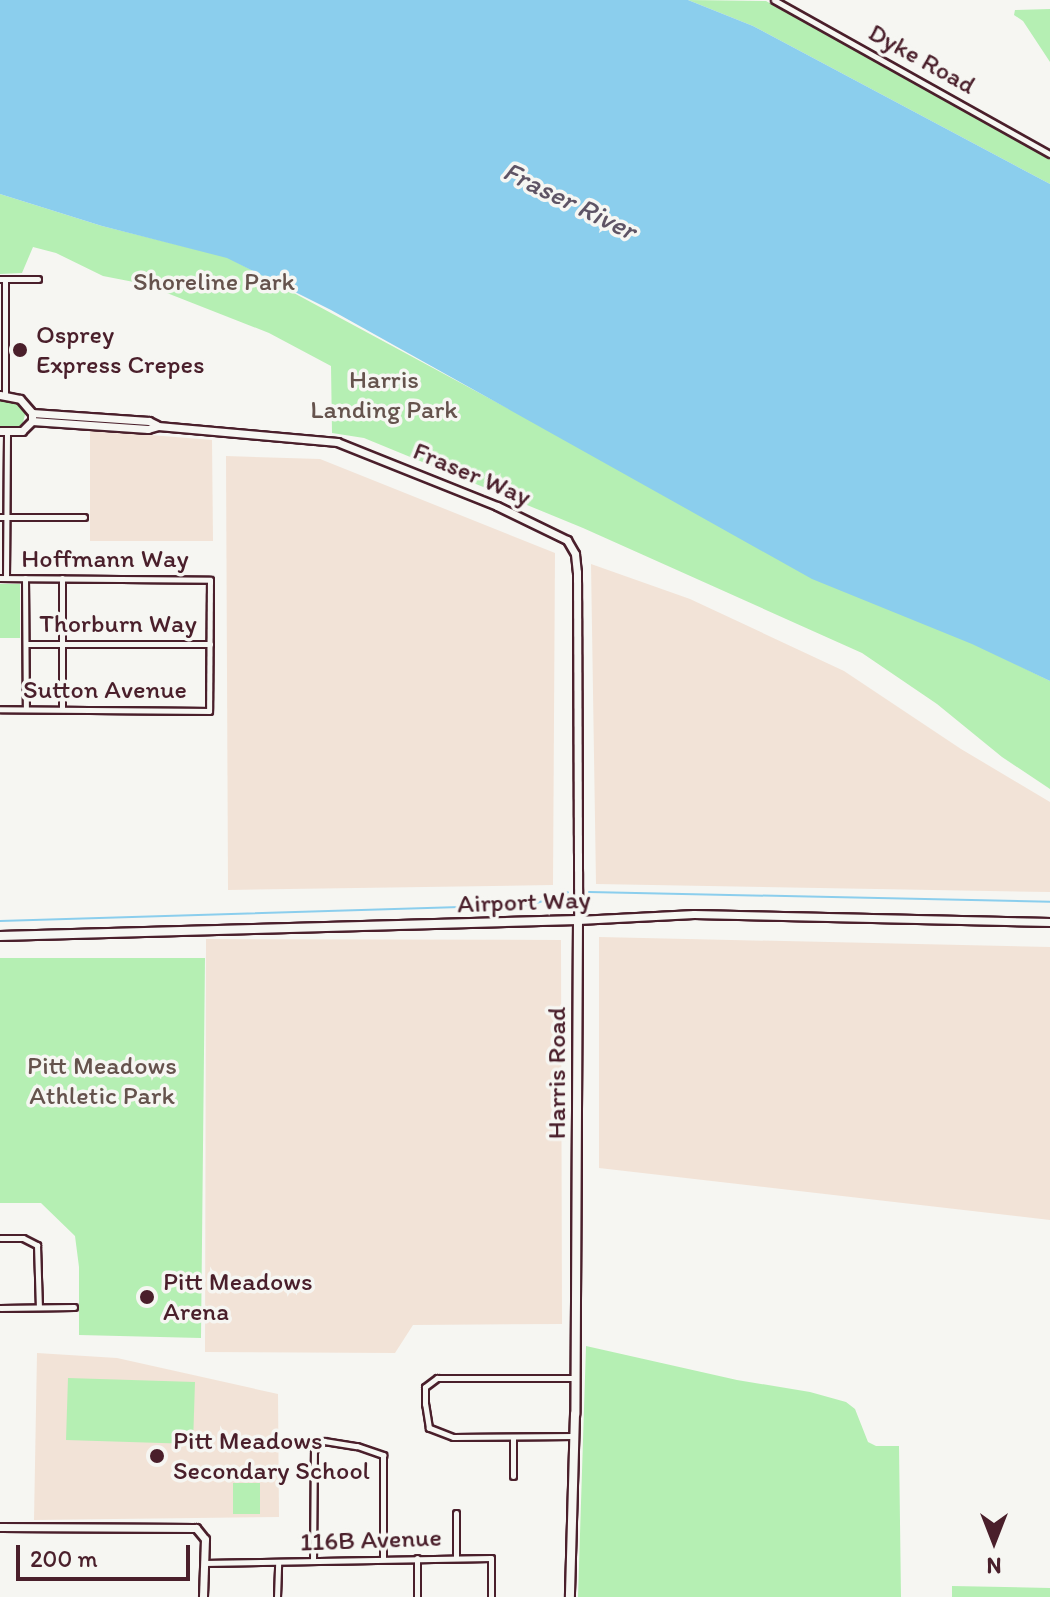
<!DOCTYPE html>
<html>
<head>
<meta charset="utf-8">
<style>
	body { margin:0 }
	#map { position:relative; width:1050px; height:1597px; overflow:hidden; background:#f6f6f2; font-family:Itim,sans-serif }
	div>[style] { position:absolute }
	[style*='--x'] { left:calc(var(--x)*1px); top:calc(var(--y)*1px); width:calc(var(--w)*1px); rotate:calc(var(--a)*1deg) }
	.built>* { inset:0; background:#f2e3d7 }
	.green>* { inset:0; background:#b5efb3 }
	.water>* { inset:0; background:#8bceed }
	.stream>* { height:2px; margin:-1px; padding:0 1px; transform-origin:1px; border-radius:1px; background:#8bceed }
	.roads { filter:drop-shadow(2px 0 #4a1f2b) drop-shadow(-2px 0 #4a1f2b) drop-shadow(0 2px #4a1f2b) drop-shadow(0 -2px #4a1f2b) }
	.minor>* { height:5px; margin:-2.5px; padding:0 2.5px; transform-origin:2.5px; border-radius:2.5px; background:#f6f6f2 }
	.tertiary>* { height:7px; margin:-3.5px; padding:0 3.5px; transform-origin:3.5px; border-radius:3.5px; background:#f6f6f2 }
	.secondary>* { height:8px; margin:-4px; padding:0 4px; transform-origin:4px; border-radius:4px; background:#f6f6f2 }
	.dots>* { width:22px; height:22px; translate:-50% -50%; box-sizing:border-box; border:4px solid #f6f6f2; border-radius:50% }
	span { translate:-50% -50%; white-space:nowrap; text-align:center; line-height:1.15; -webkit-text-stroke:7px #f6f6f2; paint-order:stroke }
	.street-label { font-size:26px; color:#4a1f2b }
	.park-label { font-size:26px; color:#65534d }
	.poi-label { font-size:26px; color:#4a1f2b }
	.left { translate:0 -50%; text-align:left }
	.water-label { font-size:28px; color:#5e5465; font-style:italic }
	.north { position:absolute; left:954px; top:1501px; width:80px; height:80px; -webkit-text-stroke:6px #f6f6f2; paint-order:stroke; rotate:180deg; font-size:22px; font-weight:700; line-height:32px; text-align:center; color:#4a1f2b }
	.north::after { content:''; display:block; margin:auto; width:28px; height:36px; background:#4a1f2b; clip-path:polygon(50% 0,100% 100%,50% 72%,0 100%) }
	.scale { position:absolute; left:16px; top:1545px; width:174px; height:36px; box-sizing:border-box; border:4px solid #4a1f2b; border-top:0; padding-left:10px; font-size:24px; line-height:28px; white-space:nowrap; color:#4a1f2b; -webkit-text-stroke:6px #f6f6f2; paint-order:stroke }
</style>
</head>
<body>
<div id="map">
	<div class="built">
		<div style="clip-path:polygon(90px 430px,212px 440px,213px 541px,90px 541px)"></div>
		<div style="clip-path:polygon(226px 456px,320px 459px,555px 553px,553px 885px,228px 890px)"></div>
		<div style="clip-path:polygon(591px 564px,690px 599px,844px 671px,961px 749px,1050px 802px,1050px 892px,596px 884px)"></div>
		<div style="clip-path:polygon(599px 937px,1050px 947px,1050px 1220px,599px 1168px)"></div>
		<div style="clip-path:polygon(206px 939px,561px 940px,562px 1324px,413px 1325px,395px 1353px,205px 1352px)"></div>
		<div style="clip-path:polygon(37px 1353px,117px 1358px,278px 1394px,279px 1517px,34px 1520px)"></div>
	</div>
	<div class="green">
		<div style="clip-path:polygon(688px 0,766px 1px,1050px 159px,1050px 184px,753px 26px)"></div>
		<div style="clip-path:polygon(1050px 9px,1050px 62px,1023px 21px,1014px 15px,1015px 10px)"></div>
		<div style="clip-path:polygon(0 194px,102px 226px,227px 257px,552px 432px,1050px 681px,1050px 789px,1002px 757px,937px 704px,862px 653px,583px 528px,364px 438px,332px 433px,331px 366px,269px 333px,144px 284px,103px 276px,56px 253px,33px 247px,22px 273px,0 274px)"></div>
		<div style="clip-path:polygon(0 399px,21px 403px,26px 411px,22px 426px,0 428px)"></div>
		<div style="clip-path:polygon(0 584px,20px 584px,20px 638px,0 638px)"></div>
		<div style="clip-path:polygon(0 958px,205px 958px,201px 1338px,79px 1335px,79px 1267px,75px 1236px,41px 1203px,0 1203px)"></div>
		<div style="clip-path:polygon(586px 1346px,737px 1380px,810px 1392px,846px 1402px,855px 1409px,868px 1442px,876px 1446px,899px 1446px,901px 1597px,578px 1597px)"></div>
		<div style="clip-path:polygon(68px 1378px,195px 1382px,193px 1444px,66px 1440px)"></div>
		<div style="clip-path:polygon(233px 1483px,260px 1483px,260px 1514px,233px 1514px)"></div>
		<div style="clip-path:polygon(952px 1586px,1050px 1588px,1050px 1597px,952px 1597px)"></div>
	</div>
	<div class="water">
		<div style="clip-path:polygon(0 0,688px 0,753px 26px,1050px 184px,1050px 681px,972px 644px,812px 579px,331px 310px,227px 258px,102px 226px,0 194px)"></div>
	</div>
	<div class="stream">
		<div style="--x:589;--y:892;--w:461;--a:1.2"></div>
		<div style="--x:0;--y:921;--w:531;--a:-1.73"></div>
		<div style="--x:531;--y:905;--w:39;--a:-19"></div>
	</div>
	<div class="roads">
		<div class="minor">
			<div style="--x:774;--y:0;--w:316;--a:29.2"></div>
			<div style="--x:0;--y:279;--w:38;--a:0"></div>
			<div style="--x:5;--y:279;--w:117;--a:90"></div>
			<div style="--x:0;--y:517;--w:84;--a:0"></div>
			<div style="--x:0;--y:578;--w:210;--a:0.5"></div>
			<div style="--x:210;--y:580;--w:131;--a:90.4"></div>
			<div style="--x:209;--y:711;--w:209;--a:-179.5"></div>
			<div style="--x:6;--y:578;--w:146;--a:-89.6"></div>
			<div style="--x:25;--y:578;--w:131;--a:89.6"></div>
			<div style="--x:62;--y:578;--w:131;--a:90"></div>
			<div style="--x:26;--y:644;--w:184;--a:0"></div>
			<div style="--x:0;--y:1238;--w:23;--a:0"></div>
			<div style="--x:23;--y:1238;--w:16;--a:27"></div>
			<div style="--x:37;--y:1245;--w:62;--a:88.2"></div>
			<div style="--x:0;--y:1308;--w:74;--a:-0.8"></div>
			<div style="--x:574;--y:1436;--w:121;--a:179.5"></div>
			<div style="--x:453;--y:1437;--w:26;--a:-159"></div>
			<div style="--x:429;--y:1428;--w:24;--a:-99"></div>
			<div style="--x:425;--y:1404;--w:17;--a:-90"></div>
			<div style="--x:425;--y:1387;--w:15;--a:-37"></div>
			<div style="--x:437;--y:1378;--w:138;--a:0"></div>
			<div style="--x:513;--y:1437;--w:39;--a:90"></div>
			<div style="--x:456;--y:1558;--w:45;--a:-90"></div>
			<div style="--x:313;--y:1561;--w:110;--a:-89.5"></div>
			<div style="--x:314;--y:1451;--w:8;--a:-67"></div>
			<div style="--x:317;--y:1444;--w:8;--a:-23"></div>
			<div style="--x:324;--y:1441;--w:33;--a:9"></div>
			<div style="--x:357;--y:1446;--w:28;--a:19"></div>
			<div style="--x:383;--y:1455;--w:102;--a:90"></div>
			<div style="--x:204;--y:1563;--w:287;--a:-1"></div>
			<div style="--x:491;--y:1558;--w:39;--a:90"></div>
			<div style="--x:277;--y:1597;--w:34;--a:-88"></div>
			<div style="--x:417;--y:1597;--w:39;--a:-90"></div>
		</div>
		<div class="tertiary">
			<div style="--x:0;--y:395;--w:20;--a:11"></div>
			<div style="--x:20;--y:399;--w:18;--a:49"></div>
			<div style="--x:32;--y:413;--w:8;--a:90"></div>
			<div style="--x:32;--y:421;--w:14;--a:135"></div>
			<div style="--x:22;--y:431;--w:22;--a:180"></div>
			<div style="--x:32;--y:413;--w:117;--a:3.9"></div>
			<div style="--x:149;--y:421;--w:9;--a:27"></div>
			<div style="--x:32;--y:421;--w:116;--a:3.9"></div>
			<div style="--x:148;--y:429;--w:10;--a:-17"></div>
			<div style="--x:158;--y:426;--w:180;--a:5.1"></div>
			<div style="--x:337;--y:442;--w:172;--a:21.8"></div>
			<div style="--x:497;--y:506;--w:78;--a:25.9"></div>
			<div style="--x:567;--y:540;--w:16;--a:60"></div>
			<div style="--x:575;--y:554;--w:18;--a:84"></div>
			<div style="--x:577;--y:572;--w:348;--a:89.8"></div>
			<div style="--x:578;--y:920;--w:116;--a:-3"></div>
			<div style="--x:694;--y:914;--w:356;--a:1.3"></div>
			<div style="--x:0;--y:1527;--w:196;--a:0.3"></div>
			<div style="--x:196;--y:1528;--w:14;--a:51"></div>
			<div style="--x:205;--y:1539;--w:58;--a:92"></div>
		</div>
		<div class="secondary">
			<div style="--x:0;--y:936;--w:578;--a:-1.59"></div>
			<div style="--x:578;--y:920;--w:494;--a:90.3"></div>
			<div style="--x:575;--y:1414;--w:183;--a:91.6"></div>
		</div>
	</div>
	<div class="dots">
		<div style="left:20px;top:350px;background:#4a1f2b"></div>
		<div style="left:147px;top:1297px;background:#4a1f2b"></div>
		<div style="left:157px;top:1456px;background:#4a1f2b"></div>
	</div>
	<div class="street-label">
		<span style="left:922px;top:59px;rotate:29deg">Dyke Road</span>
		<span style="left:472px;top:474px;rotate:23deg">Fraser Way</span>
		<span style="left:105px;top:559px">Hoffmann Way</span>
		<span style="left:118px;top:624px">Thorburn Way</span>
		<span style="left:105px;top:690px">Sutton Avenue</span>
		<span style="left:524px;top:902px;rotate:-2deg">Airport Way</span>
		<span style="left:557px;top:1073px;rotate:-90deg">Harris Road</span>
		<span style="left:371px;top:1540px;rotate:-2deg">116B Avenue</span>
	</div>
	<div class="park-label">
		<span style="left:214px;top:282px">Shoreline Park</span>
		<span style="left:384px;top:395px">Harris<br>Landing Park</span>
		<span style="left:102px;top:1081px">Pitt Meadows<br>Athletic Park</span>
	</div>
	<div class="poi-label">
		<span class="left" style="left:36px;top:350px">Osprey<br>Express Crepes</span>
		<span class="left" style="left:163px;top:1297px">Pitt Meadows<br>Arena</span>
		<span class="left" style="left:173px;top:1456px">Pitt Meadows<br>Secondary School</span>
	</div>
	<div class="water-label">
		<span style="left:570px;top:200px;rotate:26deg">Fraser River</span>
	</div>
	<div class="north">N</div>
	<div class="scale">200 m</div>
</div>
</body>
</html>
